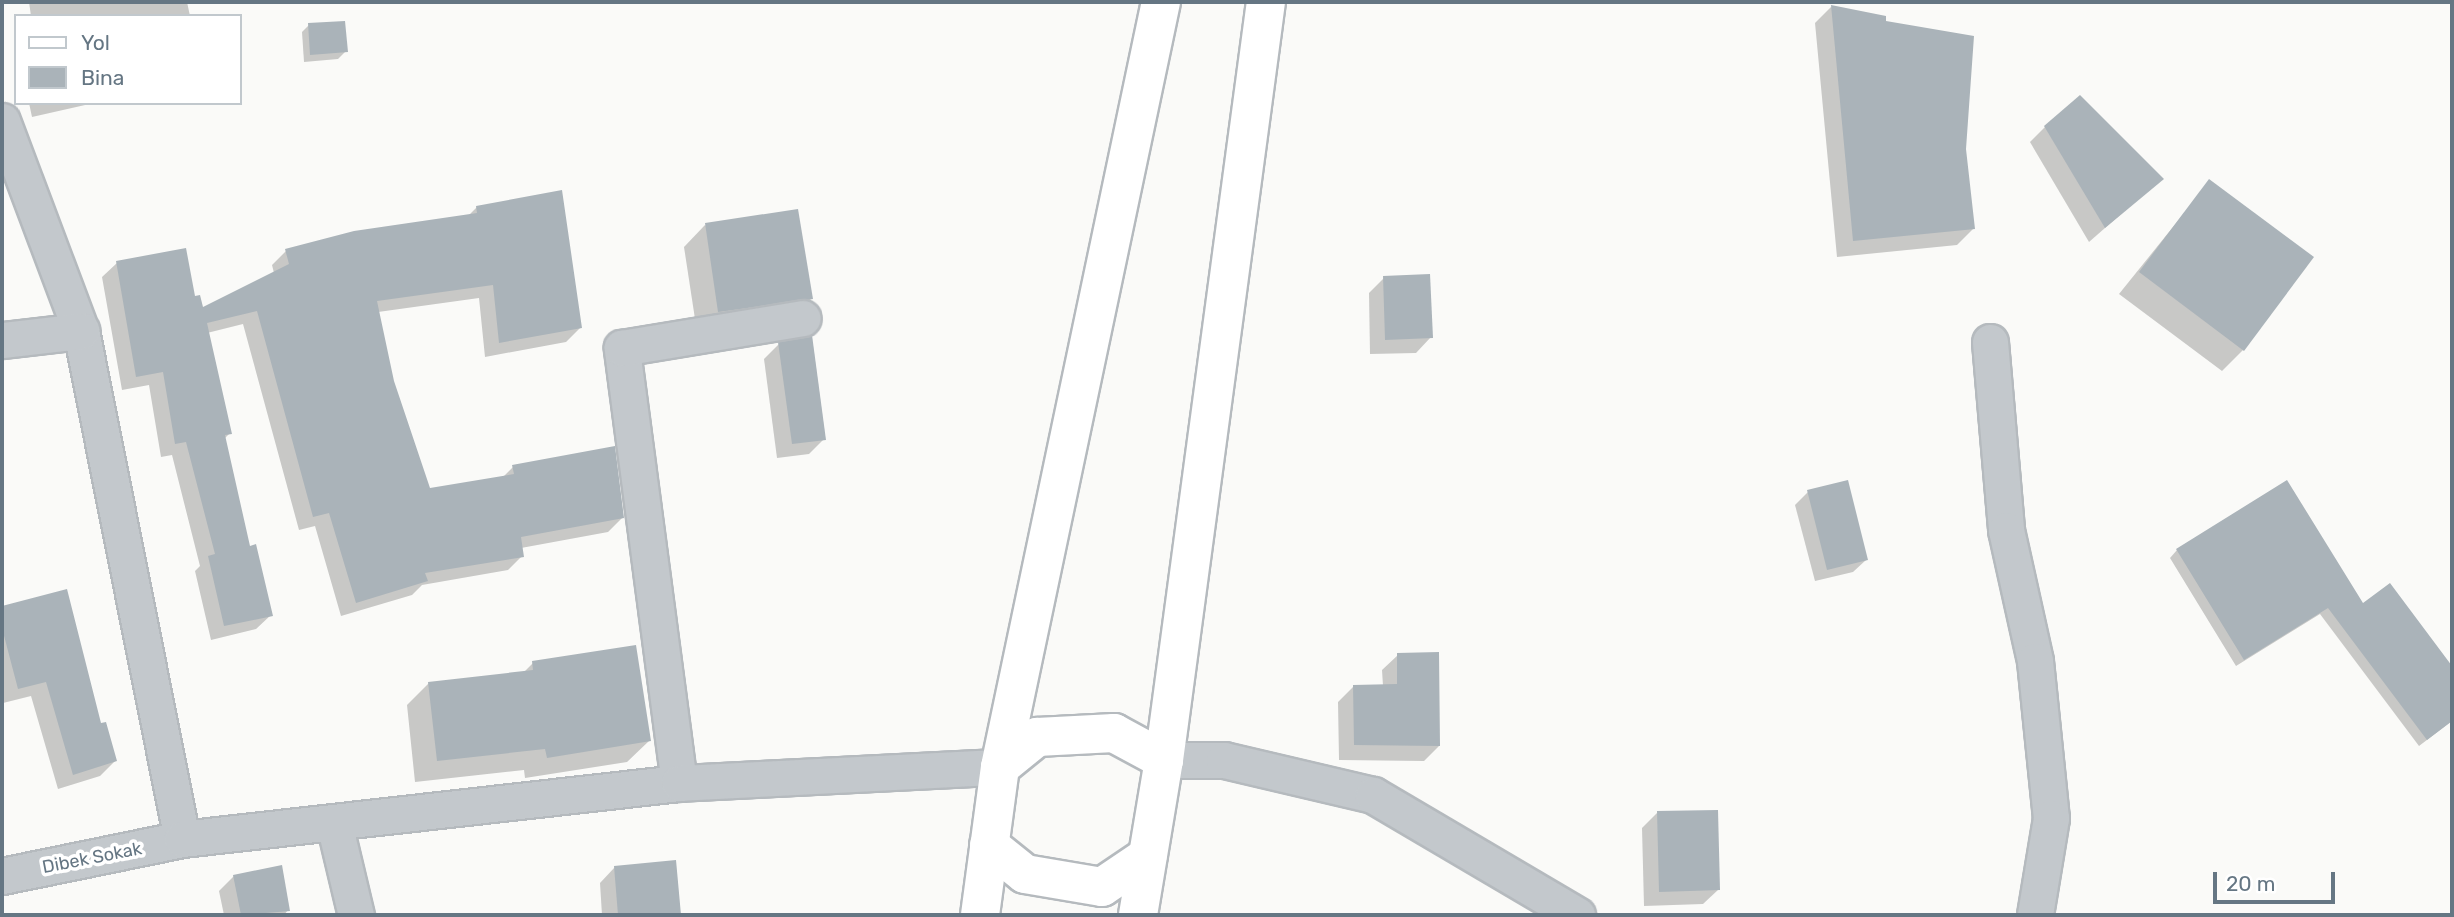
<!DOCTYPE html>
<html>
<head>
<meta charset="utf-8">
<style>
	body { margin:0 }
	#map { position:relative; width:2454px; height:917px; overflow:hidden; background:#fafaf8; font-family:Rubik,sans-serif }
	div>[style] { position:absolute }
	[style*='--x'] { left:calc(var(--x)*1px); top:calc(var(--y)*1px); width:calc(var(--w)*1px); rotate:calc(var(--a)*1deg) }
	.shadow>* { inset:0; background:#0003 }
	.building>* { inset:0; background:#aab3b9 }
	.roads { filter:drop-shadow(2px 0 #b5babe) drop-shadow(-2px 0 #b5babe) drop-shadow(0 2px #b5babe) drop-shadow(0 -2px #b5babe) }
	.street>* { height:35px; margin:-17.5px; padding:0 17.5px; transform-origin:17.5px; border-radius:17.5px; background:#c3c8cc }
	.primary>* { height:38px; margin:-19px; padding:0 19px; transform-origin:19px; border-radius:19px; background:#fff }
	span { translate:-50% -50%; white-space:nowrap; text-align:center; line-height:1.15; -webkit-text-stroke:7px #fff; paint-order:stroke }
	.street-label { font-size:18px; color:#657683 }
	.frame { position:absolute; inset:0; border:4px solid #657683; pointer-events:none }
	.legend { position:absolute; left:14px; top:14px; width:228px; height:91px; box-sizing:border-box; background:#fff; border:2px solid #c1c8cd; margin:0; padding:9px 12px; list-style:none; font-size:21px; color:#657683 }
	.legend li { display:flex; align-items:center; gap:14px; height:35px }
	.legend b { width:35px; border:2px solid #c1c8cd }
	.scale { position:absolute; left:2213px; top:872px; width:122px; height:32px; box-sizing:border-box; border:4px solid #657683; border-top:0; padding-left:9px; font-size:21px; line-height:24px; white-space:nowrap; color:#657683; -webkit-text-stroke:5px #fff; paint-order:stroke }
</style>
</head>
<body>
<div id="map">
	<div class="shadow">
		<div style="clip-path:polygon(29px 2px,187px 2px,190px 16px,31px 16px)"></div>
		<div style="clip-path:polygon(1831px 7px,1884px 22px,1964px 149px,1974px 228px,1957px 245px,1837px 257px,1815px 23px)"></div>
		<div style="clip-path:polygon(309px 25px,346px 51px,338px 59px,304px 62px,302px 32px)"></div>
		<div style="clip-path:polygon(29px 103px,94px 103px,32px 117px)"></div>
		<div style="clip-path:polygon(2045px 127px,2161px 179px,2089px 242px,2030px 142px)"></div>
		<div style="clip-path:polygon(2210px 181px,2243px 350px,2222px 371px,2119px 294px)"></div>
		<div style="clip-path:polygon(477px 207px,580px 328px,566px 342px,485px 357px,479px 298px,378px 312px,392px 382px,428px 490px,503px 477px,513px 467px,622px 518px,608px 532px,521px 548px,522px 556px,508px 570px,422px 585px,412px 595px,341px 616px,315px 526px,299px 530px,243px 324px,207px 333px,230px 433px,224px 439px,248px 548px,271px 615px,256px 629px,211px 640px,195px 571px,200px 566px,172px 455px,161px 457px,149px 385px,122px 390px,102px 277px,117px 263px,193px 298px,202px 310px,274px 273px,272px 265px,286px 251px,468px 216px)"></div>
		<div style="clip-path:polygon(705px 225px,811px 299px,789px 321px,697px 332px,684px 247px)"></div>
		<div style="clip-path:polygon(1384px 278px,1431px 337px,1416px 353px,1370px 354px,1369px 293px)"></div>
		<div style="clip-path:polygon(779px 344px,824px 439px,809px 454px,777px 458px,764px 359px)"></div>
		<div style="clip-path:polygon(1808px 492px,1866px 560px,1853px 572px,1815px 581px,1795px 505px)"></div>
		<div style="clip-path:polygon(2177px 550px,2362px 606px,2390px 585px,2452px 669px,2452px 721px,2419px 746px,2320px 614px,2236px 666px,2170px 558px)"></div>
		<div style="clip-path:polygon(65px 591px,100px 725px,115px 761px,100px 776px,58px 789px,31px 696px,3px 703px,2px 608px)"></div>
		<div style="clip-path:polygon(1398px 655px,1439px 746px,1424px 761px,1339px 760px,1338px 702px,1353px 687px,1383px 686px,1382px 670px)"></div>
		<div style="clip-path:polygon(533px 663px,649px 741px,627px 762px,525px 778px,524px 770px,415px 782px,407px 705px,429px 683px,523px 673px)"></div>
		<div style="clip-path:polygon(1657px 813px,1719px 889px,1703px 904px,1644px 906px,1642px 828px)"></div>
		<div style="clip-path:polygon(674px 862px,680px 915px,602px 915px,600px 883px,615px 867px)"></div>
		<div style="clip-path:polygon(234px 876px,288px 910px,284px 915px,224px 915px,219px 891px)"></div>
	</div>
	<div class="building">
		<div style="clip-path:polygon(1831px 5px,1886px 16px,1886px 21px,1974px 36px,1966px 149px,1975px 229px,1853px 241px)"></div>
		<div style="clip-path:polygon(345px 21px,348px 52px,310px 55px,308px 23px)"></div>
		<div style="clip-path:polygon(2080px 95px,2164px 179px,2105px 228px,2044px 126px)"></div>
		<div style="clip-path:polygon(2209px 179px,2314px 257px,2244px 351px,2139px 272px)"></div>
		<div style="clip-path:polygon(562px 190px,582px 328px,499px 343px,493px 285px,377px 301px,394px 381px,430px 488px,514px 474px,512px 465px,615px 446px,624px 518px,521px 537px,524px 557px,425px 573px,428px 581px,356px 603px,329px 513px,313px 517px,257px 311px,207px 323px,232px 434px,225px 435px,250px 546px,256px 544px,273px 616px,224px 626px,208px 556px,215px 554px,186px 442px,175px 444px,163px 372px,136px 377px,116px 261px,186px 248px,195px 296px,200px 295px,203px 307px,289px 264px,285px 249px,354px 231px,477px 213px,476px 206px)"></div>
		<div style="clip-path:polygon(798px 209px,813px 299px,718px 312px,705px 223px)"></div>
		<div style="clip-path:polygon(1430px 274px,1433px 338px,1385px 340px,1383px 276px)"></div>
		<div style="clip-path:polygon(812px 335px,826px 440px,792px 444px,778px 342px)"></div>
		<div style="clip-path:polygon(1848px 480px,1868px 560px,1827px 570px,1807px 490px)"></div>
		<div style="clip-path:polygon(2287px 480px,2363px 603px,2390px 583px,2452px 666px,2452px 721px,2427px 740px,2328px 608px,2244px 660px,2176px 549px)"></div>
		<div style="clip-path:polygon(67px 589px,101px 723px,106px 722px,117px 761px,73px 775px,46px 682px,18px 689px,2px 628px,2px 606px)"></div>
		<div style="clip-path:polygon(636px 645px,651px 741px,547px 758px,545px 749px,437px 761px,428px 682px,533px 670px,532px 661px)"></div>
		<div style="clip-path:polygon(1439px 652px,1440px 746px,1354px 745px,1353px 685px,1397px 684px,1397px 653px)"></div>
		<div style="clip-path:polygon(1718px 810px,1720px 890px,1659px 892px,1657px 811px)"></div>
		<div style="clip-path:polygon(676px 860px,681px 915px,618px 915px,614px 866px)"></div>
		<div style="clip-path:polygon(282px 865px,290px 911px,241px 915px,233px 875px)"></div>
	</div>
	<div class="roads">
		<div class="street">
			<div style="--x:2;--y:121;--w:224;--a:69.4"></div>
			<div style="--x:81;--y:331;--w:518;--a:78.76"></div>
			<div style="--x:2;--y:340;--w:80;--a:-6.5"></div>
			<div style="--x:1990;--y:342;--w:189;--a:85.1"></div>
			<div style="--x:2006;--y:530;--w:134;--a:77.5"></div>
			<div style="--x:2035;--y:661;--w:158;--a:84.2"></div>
			<div style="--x:2051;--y:818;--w:98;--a:99.4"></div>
			<div style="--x:1164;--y:760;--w:60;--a:0"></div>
			<div style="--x:1224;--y:760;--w:153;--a:13.2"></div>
			<div style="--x:1373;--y:795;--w:237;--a:30.5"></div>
			<div style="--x:679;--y:783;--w:439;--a:-97.5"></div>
			<div style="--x:622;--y:348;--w:183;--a:-9.4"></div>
			<div style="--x:334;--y:823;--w:95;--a:76.6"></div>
			<div style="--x:2;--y:876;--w:184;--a:-11.6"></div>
			<div style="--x:182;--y:839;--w:500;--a:-6.43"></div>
			<div style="--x:679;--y:783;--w:321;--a:-2.9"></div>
		</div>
		<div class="primary">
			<div style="--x:1000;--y:767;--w:48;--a:-39"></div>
			<div style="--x:1037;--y:737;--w:77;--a:-3"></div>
			<div style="--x:1114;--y:733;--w:57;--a:28.4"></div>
			<div style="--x:989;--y:845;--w:46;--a:38.9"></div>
			<div style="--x:1025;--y:874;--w:78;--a:9.6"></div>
			<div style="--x:1102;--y:887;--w:55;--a:-34"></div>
			<div style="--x:980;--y:915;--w:149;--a:-82.3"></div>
			<div style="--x:1000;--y:767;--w:782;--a:-78.12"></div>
			<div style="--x:1138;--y:915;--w:157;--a:-80.5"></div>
			<div style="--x:1164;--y:760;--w:765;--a:-82.34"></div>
		</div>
	</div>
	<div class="street-label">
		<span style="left:92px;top:858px;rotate:-11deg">Dibek Sokak</span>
	</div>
	<div class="frame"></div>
	<ul class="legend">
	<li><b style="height:9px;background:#fff"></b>Yol</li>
	<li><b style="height:19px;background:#aab3b9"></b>Bina</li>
	</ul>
	<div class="scale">20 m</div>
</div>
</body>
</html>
